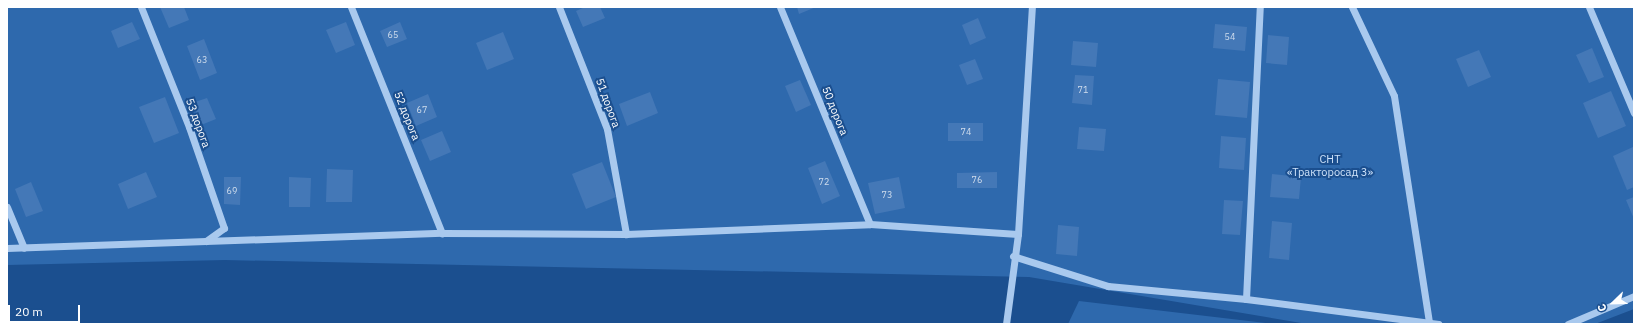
<!DOCTYPE html>
<html>
<head>
<meta charset="utf-8">
<style>
	body { margin:0 }
	#map { position:relative; width:1641px; height:331px; overflow:hidden; background:#1b4f8f; font-family:"IBM Plex Sans",sans-serif }
	div>[style] { position:absolute }
	[style*='--x'] { left:calc(var(--x)*1px); top:calc(var(--y)*1px); width:calc(var(--w)*1px); rotate:calc(var(--a)*1deg) }
	.green>* { inset:0; background:#2e69ad }
	.building>* { inset:0; background:#4478b7 }
	.minor>* { height:7px; margin:-3.5px; padding:0 3.5px; transform-origin:3.5px; border-radius:3.5px; background:#a9c9ee }
	span { translate:-50% -50%; white-space:nowrap; text-align:center; line-height:1.15; -webkit-text-stroke:4px #1b4f8f; paint-order:stroke }
	.number-label { font-size:9px; color:#d0dded }
	.number-label span { -webkit-text-stroke-width:0 }
	.street-label { font-size:11px; color:#fff }
	.park-label { font-size:11px; color:#cfe3fa }
	.frame { position:absolute; inset:0; border:8px solid #fff; pointer-events:none }
	.north { position:absolute; left:1593px; top:283px; width:40px; height:40px; -webkit-text-stroke:3px #1b4f8f; paint-order:stroke; rotate:247deg; font-size:11px; font-weight:700; line-height:16px; text-align:center; color:#fff }
	.north::after { content:''; display:block; margin:auto; width:14px; height:18px; background:#fff; clip-path:polygon(50% 0,100% 100%,50% 72%,0 100%) }
	.scale { position:absolute; left:8px; top:305px; width:72px; height:18px; box-sizing:border-box; border:2px solid #fff; border-top:0; padding-left:5px; font-size:12px; line-height:14px; white-space:nowrap; color:#fff; -webkit-text-stroke:3px #1b4f8f; paint-order:stroke }
</style>
</head>
<body>
<div id="map">
	<div class="green">
		<div style="clip-path:polygon(7px 7px,1634px 7px,1634px 309px,1595px 324px,1307px 324px,1029px 277px,225px 260px,7px 265px)"></div>
		<div style="clip-path:polygon(1079px 301px,1274px 324px,1068px 324px)"></div>
	</div>
	<div class="building">
		<div style="clip-path:polygon(160px 7px,184px 7px,189px 20px,169px 28px)"></div>
		<div style="clip-path:polygon(585px 7px,600px 7px,605px 18px,583px 27px,576px 11px)"></div>
		<div style="clip-path:polygon(797px 7px,816px 7px,799px 14px)"></div>
		<div style="clip-path:polygon(978px 18px,986px 38px,970px 45px,962px 25px)"></div>
		<div style="clip-path:polygon(132px 22px,140px 39px,118px 48px,111px 31px)"></div>
		<div style="clip-path:polygon(346px 22px,355px 45px,336px 53px,326px 30px)"></div>
		<div style="clip-path:polygon(400px 22px,407px 39px,387px 47px,380px 31px)"></div>
		<div style="clip-path:polygon(1215px 24px,1247px 27px,1245px 51px,1213px 48px)"></div>
		<div style="clip-path:polygon(503px 32px,514px 59px,487px 70px,476px 43px)"></div>
		<div style="clip-path:polygon(1268px 35px,1289px 37px,1287px 65px,1266px 63px)"></div>
		<div style="clip-path:polygon(204px 39px,217px 73px,200px 80px,187px 46px)"></div>
		<div style="clip-path:polygon(1073px 41px,1098px 43px,1096px 67px,1071px 65px)"></div>
		<div style="clip-path:polygon(1592px 48px,1604px 77px,1589px 83px,1576px 55px)"></div>
		<div style="clip-path:polygon(1479px 50px,1491px 77px,1468px 87px,1456px 59px)"></div>
		<div style="clip-path:polygon(975px 59px,983px 79px,967px 85px,959px 65px)"></div>
		<div style="clip-path:polygon(1075px 75px,1094px 76px,1092px 105px,1072px 103px)"></div>
		<div style="clip-path:polygon(1218px 79px,1250px 82px,1247px 118px,1215px 115px)"></div>
		<div style="clip-path:polygon(800px 80px,811px 105px,796px 112px,785px 86px)"></div>
		<div style="clip-path:polygon(1611px 91px,1626px 126px,1598px 138px,1583px 103px)"></div>
		<div style="clip-path:polygon(650px 92px,658px 113px,627px 126px,619px 104px)"></div>
		<div style="clip-path:polygon(428px 94px,437px 117px,416px 126px,407px 103px)"></div>
		<div style="clip-path:polygon(165px 97px,179px 133px,154px 143px,139px 107px)"></div>
		<div style="clip-path:polygon(207px 98px,216px 119px,201px 125px,192px 103px)"></div>
		<div style="clip-path:polygon(948px 123px,983px 123px,983px 141px,948px 141px)"></div>
		<div style="clip-path:polygon(1079px 127px,1106px 129px,1104px 151px,1077px 149px)"></div>
		<div style="clip-path:polygon(442px 131px,451px 152px,430px 161px,421px 140px)"></div>
		<div style="clip-path:polygon(1221px 136px,1246px 138px,1244px 170px,1219px 168px)"></div>
		<div style="clip-path:polygon(1633px 147px,1634px 187px,1627px 190px,1613px 156px)"></div>
		<div style="clip-path:polygon(825px 161px,840px 196px,822px 204px,808px 168px)"></div>
		<div style="clip-path:polygon(602px 162px,616px 197px,586px 209px,572px 174px)"></div>
		<div style="clip-path:polygon(327px 169px,353px 170px,352px 202px,326px 202px)"></div>
		<div style="clip-path:polygon(146px 172px,157px 197px,128px 209px,118px 184px)"></div>
		<div style="clip-path:polygon(997px 172px,997px 188px,957px 188px,957px 173px)"></div>
		<div style="clip-path:polygon(1272px 174px,1301px 177px,1299px 199px,1270px 197px)"></div>
		<div style="clip-path:polygon(224px 177px,241px 177px,240px 205px,224px 204px)"></div>
		<div style="clip-path:polygon(289px 177px,311px 178px,310px 207px,289px 207px)"></div>
		<div style="clip-path:polygon(899px 177px,905px 208px,875px 214px,868px 183px)"></div>
		<div style="clip-path:polygon(31px 182px,43px 211px,26px 217px,15px 189px)"></div>
		<div style="clip-path:polygon(1634px 197px,1634px 219px,1626px 200px)"></div>
		<div style="clip-path:polygon(1224px 200px,1243px 201px,1240px 235px,1222px 234px)"></div>
		<div style="clip-path:polygon(1272px 221px,1292px 223px,1289px 260px,1269px 258px)"></div>
		<div style="clip-path:polygon(1058px 225px,1079px 227px,1077px 256px,1056px 254px)"></div>
	</div>
	<div class="minor">
		<div style="--x:141;--y:7;--w:129;--a:68.2"></div>
		<div style="--x:189;--y:127;--w:107;--a:70.9"></div>
		<div style="--x:224;--y:228;--w:22;--a:144"></div>
		<div style="--x:351;--y:7;--w:244;--a:68.1"></div>
		<div style="--x:559;--y:7;--w:131;--a:68.5"></div>
		<div style="--x:607;--y:129;--w:107;--a:79.7"></div>
		<div style="--x:780;--y:7;--w:235;--a:67.5"></div>
		<div style="--x:1352;--y:7;--w:98;--a:64.7"></div>
		<div style="--x:1394;--y:96;--w:229;--a:81.2"></div>
		<div style="--x:1589;--y:7;--w:115;--a:67"></div>
		<div style="--x:7;--y:207;--w:44;--a:67.5"></div>
		<div style="--x:7;--y:248;--w:435;--a:-2"></div>
		<div style="--x:442;--y:233;--w:184;--a:0.3"></div>
		<div style="--x:626;--y:234;--w:244;--a:-2.3"></div>
		<div style="--x:870;--y:224;--w:148;--a:3.9"></div>
		<div style="--x:1013;--y:256;--w:100;--a:17.5"></div>
		<div style="--x:1108;--y:286;--w:139;--a:5.4"></div>
		<div style="--x:1246;--y:299;--w:194;--a:7.4"></div>
		<div style="--x:1246;--y:299;--w:292;--a:-87.3"></div>
		<div style="--x:1006;--y:324;--w:91;--a:-82.4"></div>
		<div style="--x:1018;--y:234;--w:227;--a:-86.5"></div>
		<div style="--x:1568;--y:324;--w:72;--a:-23"></div>
	</div>
	<div class="number-label">
		<span style="left:393px;top:35px">65</span>
		<span style="left:1230px;top:37px">54</span>
		<span style="left:202px;top:60px">63</span>
		<span style="left:1083px;top:90px">71</span>
		<span style="left:422px;top:110px">67</span>
		<span style="left:966px;top:132px">74</span>
		<span style="left:977px;top:180px">76</span>
		<span style="left:824px;top:182px">72</span>
		<span style="left:232px;top:191px">69</span>
		<span style="left:887px;top:195px">73</span>
	</div>
	<div class="street-label">
		<span style="left:608px;top:103px;rotate:70deg">51 дорога</span>
		<span style="left:835px;top:111px;rotate:68deg">50 дорога</span>
		<span style="left:407px;top:116px;rotate:68deg">52 дорога</span>
		<span style="left:198px;top:123px;rotate:70deg">53 дорога</span>
	</div>
	<div class="park-label">
		<span style="left:1330px;top:166px">СНТ<br>«Тракторосад 3»</span>
	</div>
	<div class="frame"></div>
	<div class="north">С</div>
	<div class="scale">20 m</div>
</div>
</body>
</html>
